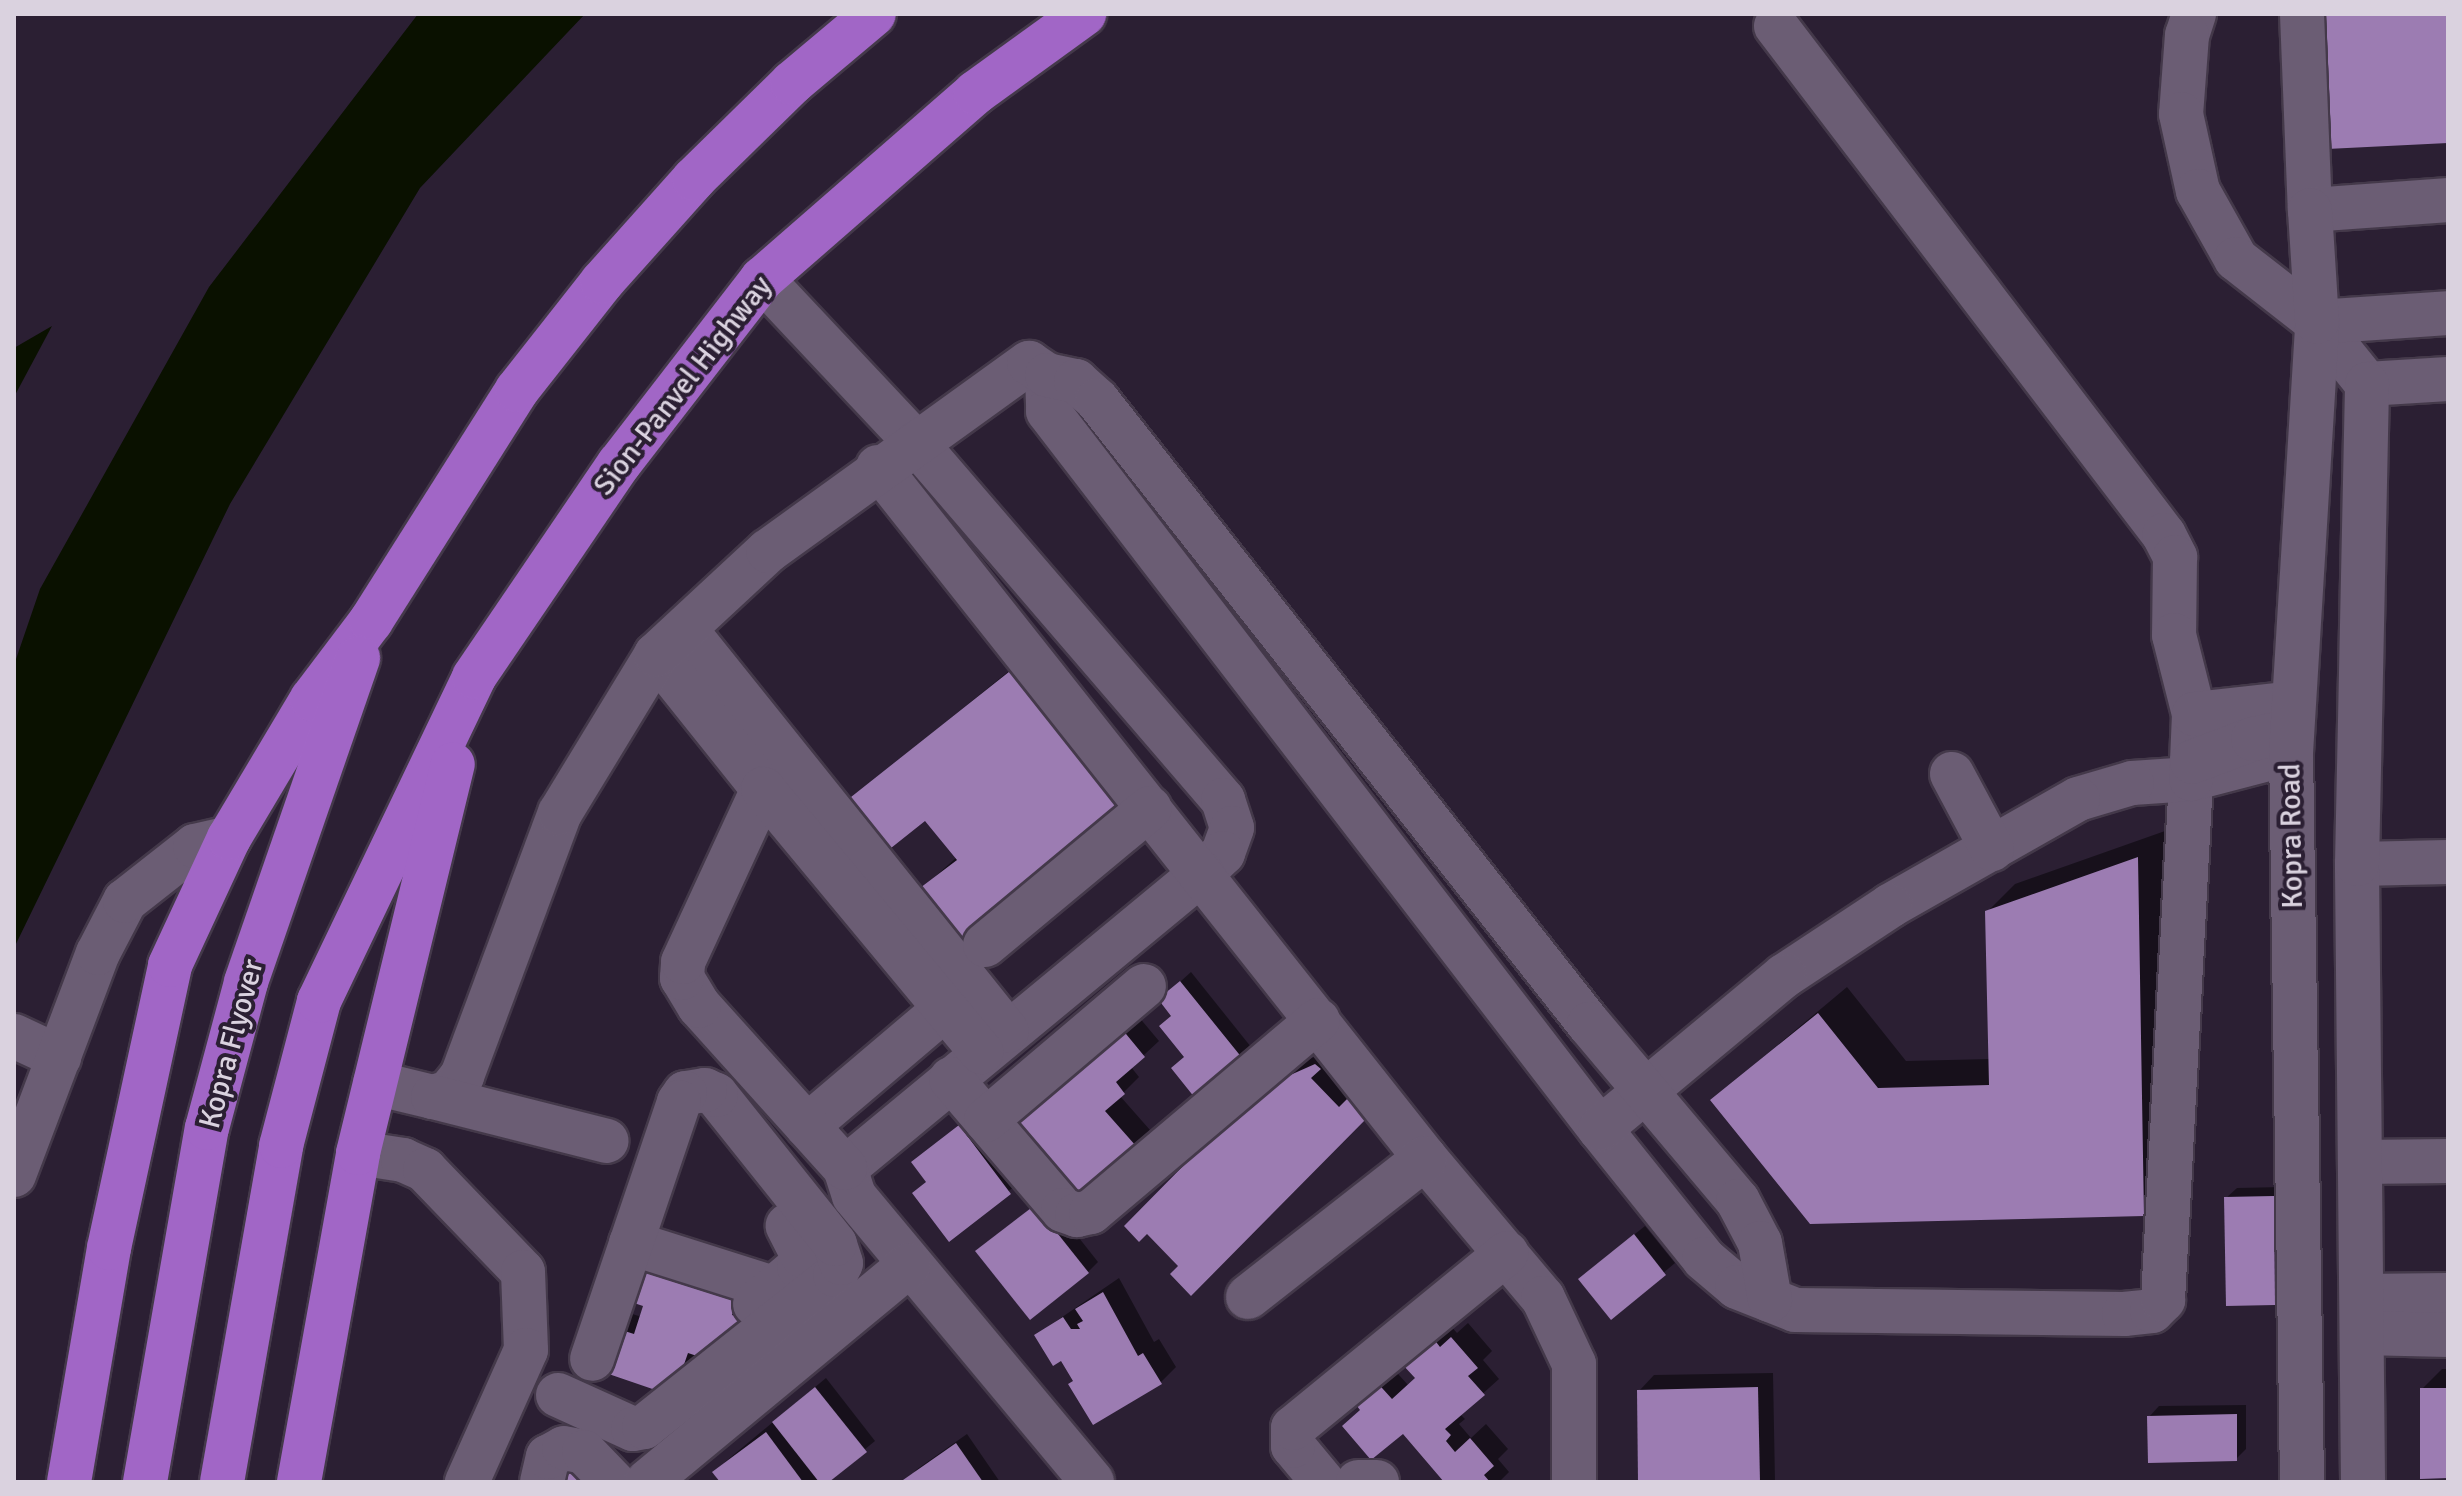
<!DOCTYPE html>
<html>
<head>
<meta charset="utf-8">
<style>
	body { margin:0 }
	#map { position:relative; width:2462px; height:1496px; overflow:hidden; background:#2b1f33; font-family:Signika,sans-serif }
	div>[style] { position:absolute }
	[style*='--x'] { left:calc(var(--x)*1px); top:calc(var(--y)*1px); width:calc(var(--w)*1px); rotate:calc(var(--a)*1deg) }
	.water>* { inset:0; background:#0a1100 }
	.shadow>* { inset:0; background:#0007 }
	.building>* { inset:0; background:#9c7cb2 }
	.roads { filter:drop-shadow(2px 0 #44394a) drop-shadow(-2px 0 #44394a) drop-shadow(0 2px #44394a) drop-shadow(0 -2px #44394a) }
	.minor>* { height:44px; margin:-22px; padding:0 22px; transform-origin:22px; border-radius:22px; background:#6b5d74 }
	.highway>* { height:44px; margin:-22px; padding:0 22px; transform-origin:22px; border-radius:22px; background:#a166c6 }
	span { translate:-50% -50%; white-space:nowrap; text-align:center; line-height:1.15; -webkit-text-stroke:8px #2b1f33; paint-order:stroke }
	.street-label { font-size:30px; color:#dad2df }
	.frame { position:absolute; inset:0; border:16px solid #dad2df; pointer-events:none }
</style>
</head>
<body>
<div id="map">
	<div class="water">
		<div style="clip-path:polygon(418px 14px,585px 14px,420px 188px,230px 504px,14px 948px,14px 665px,40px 589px,209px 287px)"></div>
		<div style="clip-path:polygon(52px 326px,14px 397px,14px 348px)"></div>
	</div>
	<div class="shadow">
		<div style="clip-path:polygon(1045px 642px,1158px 786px,919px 891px,957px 857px,926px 818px,848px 801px)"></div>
		<div style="clip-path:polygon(2165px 831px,2171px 1186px,2144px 1214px,1712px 1100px,1847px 987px,1906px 1061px,1990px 1059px,1987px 912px,2015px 884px)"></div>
		<div style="clip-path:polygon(1191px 972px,1255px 1052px,1245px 1062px,1186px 1056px,1171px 990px)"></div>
		<div style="clip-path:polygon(1133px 1010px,1159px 1041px,1131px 1067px,1139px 1077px,1120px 1096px,1150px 1130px,1075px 1196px,1072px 1061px)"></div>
		<div style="clip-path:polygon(1331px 1049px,1381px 1102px,1180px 1266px,1277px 1074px)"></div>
		<div style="clip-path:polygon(970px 1117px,1020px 1182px,949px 1239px,928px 1181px,913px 1162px)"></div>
		<div style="clip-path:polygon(2283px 1187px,2285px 1293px,2275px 1303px,2226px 1198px,2237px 1188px)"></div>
		<div style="clip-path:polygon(1046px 1196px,1098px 1262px,1088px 1272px,978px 1251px)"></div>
		<div style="clip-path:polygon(1645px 1226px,1675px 1263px,1611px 1317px,1591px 1269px)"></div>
		<div style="clip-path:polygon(756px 1272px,740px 1345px,696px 1354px,688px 1378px,599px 1369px,629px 1313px,642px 1317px)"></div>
		<div style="clip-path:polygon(1119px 1278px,1154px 1342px,1159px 1339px,1176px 1367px,1161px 1382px,1075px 1380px,1061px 1358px,1036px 1335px)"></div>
		<div style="clip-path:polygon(1468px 1323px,1492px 1351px,1483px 1360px,1499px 1379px,1460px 1414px,1465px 1419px,1459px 1424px,1471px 1438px,1486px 1424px,1508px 1449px,1498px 1459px,1509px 1472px,1499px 1482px,1447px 1482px,1403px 1431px,1362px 1409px,1389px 1364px,1408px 1385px,1417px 1377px,1405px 1364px,1449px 1324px,1457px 1333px)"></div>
		<div style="clip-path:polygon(2442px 1369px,2448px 1369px,2448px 1476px,2422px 1389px)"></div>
		<div style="clip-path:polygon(1773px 1373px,1775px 1482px,1640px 1482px,1639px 1391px,1654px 1375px)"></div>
		<div style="clip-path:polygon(826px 1378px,875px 1441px,825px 1482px,722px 1482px,715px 1472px,725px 1462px)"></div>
		<div style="clip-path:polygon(2246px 1405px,2246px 1449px,2236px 1459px,2149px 1417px,2159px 1406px)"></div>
		<div style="clip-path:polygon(967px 1434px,1000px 1482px,907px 1482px,916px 1470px)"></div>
	</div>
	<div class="building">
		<div style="clip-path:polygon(2321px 14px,2448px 14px,2448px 143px,2327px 149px)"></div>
		<div style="clip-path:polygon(1024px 660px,1140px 808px,961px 949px,916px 891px,957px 860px,925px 821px,886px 852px,846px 801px)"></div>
		<div style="clip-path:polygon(2138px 857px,2144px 1216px,1810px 1224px,1710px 1100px,1818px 1013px,1878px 1088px,1989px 1085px,1985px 911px)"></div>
		<div style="clip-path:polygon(1180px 981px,1247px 1064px,1199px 1103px,1171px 1068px,1184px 1057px,1159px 1026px,1171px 1016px,1158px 999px)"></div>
		<div style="clip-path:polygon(1117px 1023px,1145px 1057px,1116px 1082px,1125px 1094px,1105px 1111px,1136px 1146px,1074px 1199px,1009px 1121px)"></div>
		<div style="clip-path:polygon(1315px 1064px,1321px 1069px,1311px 1078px,1339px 1107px,1348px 1098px,1367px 1118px,1191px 1296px,1170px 1274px,1178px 1266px,1147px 1234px,1139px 1242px,1124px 1226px,1259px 1089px)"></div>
		<div style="clip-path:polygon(959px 1125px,1011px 1194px,949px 1242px,912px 1193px,926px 1182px,911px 1162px)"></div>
		<div style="clip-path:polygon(2274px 1196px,2275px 1305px,2226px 1306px,2224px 1197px)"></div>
		<div style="clip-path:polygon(1035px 1205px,1089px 1273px,1030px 1320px,975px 1251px)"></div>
		<div style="clip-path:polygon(1634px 1234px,1666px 1275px,1611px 1320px,1578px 1279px)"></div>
		<div style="clip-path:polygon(636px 1253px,742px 1287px,732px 1315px,750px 1321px,715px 1362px,688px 1353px,673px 1396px,597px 1370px,612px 1327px,634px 1334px,643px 1306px,622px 1299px)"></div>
		<div style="clip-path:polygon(1103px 1292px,1138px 1356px,1143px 1353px,1162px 1384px,1093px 1425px,1068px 1384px,1073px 1381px,1061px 1361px,1053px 1366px,1034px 1335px,1063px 1317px,1071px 1329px,1080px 1329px,1077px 1324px,1083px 1321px,1075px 1309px)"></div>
		<div style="clip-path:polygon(1451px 1337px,1478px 1368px,1468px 1376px,1485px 1395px,1445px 1429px,1451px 1435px,1446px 1441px,1455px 1452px,1470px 1438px,1494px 1466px,1484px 1475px,1490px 1482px,1444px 1482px,1403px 1434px,1371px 1460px,1342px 1426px,1360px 1410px,1350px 1397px,1373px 1378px,1392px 1399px,1415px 1378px,1402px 1364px,1433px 1338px,1440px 1347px)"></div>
		<div style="clip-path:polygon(815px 1387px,867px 1452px,829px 1482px,819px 1482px,772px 1422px)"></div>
		<div style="clip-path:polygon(1758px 1387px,1760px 1482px,1638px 1482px,1637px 1390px)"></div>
		<div style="clip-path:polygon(2420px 1388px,2448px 1388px,2448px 1478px,2420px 1479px)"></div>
		<div style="clip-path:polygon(2237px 1414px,2237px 1461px,2148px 1463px,2147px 1416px)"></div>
		<div style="clip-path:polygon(766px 1432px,803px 1482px,720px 1482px,712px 1472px)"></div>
		<div style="clip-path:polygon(956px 1443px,983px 1482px,904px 1482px,903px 1480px)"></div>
		<div style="clip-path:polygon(560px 1460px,601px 1482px,557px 1482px)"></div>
	</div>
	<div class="roads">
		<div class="minor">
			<div style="--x:2194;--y:14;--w:22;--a:108"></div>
			<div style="--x:2187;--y:35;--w:79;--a:94.3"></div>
			<div style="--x:2181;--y:114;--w:79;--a:77.6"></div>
			<div style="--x:2198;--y:191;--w:78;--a:60.8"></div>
			<div style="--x:2236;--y:259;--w:103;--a:37.9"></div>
			<div style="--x:2317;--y:322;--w:80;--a:51.1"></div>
			<div style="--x:2302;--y:14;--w:196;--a:87.7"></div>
			<div style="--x:2310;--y:210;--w:138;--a:-4.1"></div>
			<div style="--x:1776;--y:26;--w:640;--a:52.68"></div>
			<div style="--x:2164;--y:535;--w:25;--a:63"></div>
			<div style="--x:2175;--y:557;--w:78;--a:90.7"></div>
			<div style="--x:2174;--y:635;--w:81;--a:75.8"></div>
			<div style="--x:2194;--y:714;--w:48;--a:92.4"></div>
			<div style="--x:762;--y:279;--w:225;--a:46.8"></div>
			<div style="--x:916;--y:443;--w:471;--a:49.3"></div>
			<div style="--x:1223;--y:800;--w:29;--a:72"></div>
			<div style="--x:1232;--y:828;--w:27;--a:110"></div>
			<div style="--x:1223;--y:853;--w:29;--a:136"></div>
			<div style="--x:1202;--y:873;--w:463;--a:140.4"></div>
			<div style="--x:845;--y:1168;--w:29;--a:72"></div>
			<div style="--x:854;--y:1196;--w:372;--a:50.2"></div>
			<div style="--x:2317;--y:322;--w:131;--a:-3.9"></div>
			<div style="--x:1047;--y:375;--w:36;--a:88"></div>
			<div style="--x:1048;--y:411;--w:906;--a:52.45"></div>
			<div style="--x:1600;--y:1129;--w:166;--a:51.3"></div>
			<div style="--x:1704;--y:1259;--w:43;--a:40.3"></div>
			<div style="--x:1737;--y:1287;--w:62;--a:21.6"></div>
			<div style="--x:1795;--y:1310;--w:329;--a:0.7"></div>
			<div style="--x:2124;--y:1314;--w:28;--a:-6"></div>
			<div style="--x:2152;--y:1311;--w:16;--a:-45"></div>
			<div style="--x:2163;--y:1300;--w:522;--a:-86.92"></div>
			<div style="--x:2191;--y:779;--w:59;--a:176.1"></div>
			<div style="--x:2132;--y:783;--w:56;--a:163.5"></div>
			<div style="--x:2078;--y:799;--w:216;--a:150.4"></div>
			<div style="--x:1890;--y:906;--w:127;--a:146.6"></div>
			<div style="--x:1784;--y:976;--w:239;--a:140.3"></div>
			<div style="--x:2367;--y:384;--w:81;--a:-3.5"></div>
			<div style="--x:878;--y:467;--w:881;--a:51.63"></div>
			<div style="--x:1425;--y:1158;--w:183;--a:49.9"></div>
			<div style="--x:1543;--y:1298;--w:73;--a:64.8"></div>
			<div style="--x:1574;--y:1364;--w:118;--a:90"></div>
			<div style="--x:685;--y:629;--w:515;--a:51.31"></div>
			<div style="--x:656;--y:655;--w:171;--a:51.4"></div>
			<div style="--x:2194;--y:714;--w:100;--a:-6.3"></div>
			<div style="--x:2291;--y:753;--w:103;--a:165.4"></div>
			<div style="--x:2191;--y:779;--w:17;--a:-87"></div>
			<div style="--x:2192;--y:762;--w:65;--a:-20.7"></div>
			<div style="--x:2253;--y:739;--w:39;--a:-12"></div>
			<div style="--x:1952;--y:774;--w:85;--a:61.9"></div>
			<div style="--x:2357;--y:864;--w:91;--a:-1.3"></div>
			<div style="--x:985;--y:945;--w:214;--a:-39.7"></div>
			<div style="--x:14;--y:1036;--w:50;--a:25"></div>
			<div style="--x:951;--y:1079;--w:172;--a:49.5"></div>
			<div style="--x:1063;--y:1210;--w:15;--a:20"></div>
			<div style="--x:1077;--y:1215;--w:14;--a:-12"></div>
			<div style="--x:1091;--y:1212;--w:297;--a:-40.2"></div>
			<div style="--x:375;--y:1083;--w:60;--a:13.6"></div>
			<div style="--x:433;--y:1097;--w:17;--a:-17"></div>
			<div style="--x:449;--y:1092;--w:21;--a:-51"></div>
			<div style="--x:462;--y:1076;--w:281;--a:-69.6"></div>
			<div style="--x:560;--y:813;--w:185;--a:-58.7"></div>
			<div style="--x:656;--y:655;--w:153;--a:-42.9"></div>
			<div style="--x:768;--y:551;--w:322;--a:-35.8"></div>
			<div style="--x:1029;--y:363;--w:22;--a:34"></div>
			<div style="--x:1047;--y:375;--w:30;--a:12"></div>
			<div style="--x:1076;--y:381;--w:28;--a:42"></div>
			<div style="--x:1097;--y:400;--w:795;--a:51.75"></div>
			<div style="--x:1589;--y:1024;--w:231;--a:49.9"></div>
			<div style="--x:1738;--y:1201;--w:47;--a:62.4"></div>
			<div style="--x:1760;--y:1243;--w:58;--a:80"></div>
			<div style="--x:433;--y:1097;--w:179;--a:14.2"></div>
			<div style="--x:986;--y:1120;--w:207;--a:-40.3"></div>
			<div style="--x:807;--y:1126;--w:180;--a:-40.3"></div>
			<div style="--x:358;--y:1153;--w:46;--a:8.8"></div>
			<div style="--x:403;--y:1160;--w:24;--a:24"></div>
			<div style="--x:425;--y:1170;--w:141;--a:46.1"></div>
			<div style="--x:523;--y:1272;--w:78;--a:87.8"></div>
			<div style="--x:526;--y:1350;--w:145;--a:114.1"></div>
			<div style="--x:2360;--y:1162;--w:88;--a:-0.7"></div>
			<div style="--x:845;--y:1168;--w:218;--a:-132"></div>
			<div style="--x:699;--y:1006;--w:33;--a:-121"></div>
			<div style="--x:682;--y:978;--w:16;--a:-86"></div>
			<div style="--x:683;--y:962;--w:191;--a:-65.2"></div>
			<div style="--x:763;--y:789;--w:342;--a:50.3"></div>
			<div style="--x:14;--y:1175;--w:237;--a:-69.3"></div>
			<div style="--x:98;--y:953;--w:59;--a:-62.6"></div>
			<div style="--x:125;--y:901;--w:89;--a:-38.2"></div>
			<div style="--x:195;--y:846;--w:35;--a:-13"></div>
			<div style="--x:631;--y:1243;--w:149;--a:17.6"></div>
			<div style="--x:2362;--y:1296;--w:86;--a:-0.7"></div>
			<div style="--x:1248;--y:1297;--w:225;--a:-38.1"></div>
			<div style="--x:755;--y:1304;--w:57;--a:-40.1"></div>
			<div style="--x:799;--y:1267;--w:12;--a:-70"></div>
			<div style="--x:803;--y:1256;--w:34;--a:-117"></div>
			<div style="--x:2362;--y:1333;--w:86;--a:1.3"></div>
			<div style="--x:558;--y:1395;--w:82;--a:24.4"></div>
			<div style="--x:633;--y:1429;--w:11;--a:-10"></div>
			<div style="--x:644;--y:1427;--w:244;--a:-38.5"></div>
			<div style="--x:835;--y:1275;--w:13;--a:-63"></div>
			<div style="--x:841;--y:1263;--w:20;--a:-108"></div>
			<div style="--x:835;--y:1244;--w:191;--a:-128.6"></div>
			<div style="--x:716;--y:1095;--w:12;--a:-156"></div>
			<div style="--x:705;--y:1090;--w:20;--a:171"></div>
			<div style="--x:685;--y:1093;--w:11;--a:124"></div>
			<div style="--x:679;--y:1102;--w:271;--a:108.7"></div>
			<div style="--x:542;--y:1482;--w:26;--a:-77"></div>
			<div style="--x:548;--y:1457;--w:18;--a:-29"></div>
			<div style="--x:564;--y:1448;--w:20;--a:11"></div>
			<div style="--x:584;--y:1452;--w:42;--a:46"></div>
			<div style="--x:647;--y:1482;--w:340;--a:-39.6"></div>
			<div style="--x:1323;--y:1482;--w:47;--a:-129.8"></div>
			<div style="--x:1293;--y:1446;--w:18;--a:-90"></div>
			<div style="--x:1293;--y:1428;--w:276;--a:-39.3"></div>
			<div style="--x:1358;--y:1482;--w:19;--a:0"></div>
			<div style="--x:2302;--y:1482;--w:729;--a:-90.86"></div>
			<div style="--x:2291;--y:753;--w:432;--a:-86.5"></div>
			<div style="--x:2317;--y:322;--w:112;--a:-93.6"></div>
			<div style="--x:2363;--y:1482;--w:618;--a:-90.56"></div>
			<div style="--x:2357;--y:864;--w:480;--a:-88.8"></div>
		</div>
		<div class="highway">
			<div style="--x:69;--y:1482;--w:237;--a:-80.3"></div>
			<div style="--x:109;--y:1248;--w:289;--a:-77.8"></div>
			<div style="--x:170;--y:965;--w:140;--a:-65.1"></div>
			<div style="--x:229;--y:838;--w:162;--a:-59.2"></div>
			<div style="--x:312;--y:699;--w:98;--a:-52.9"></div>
			<div style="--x:371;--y:621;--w:273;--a:-57.7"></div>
			<div style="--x:517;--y:390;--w:137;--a:-51.8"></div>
			<div style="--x:602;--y:282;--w:138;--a:-48.2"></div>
			<div style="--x:694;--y:179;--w:137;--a:-44.4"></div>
			<div style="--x:792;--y:83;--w:107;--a:-40.1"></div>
			<div style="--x:145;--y:1482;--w:359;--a:-80.1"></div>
			<div style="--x:207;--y:1128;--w:151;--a:-75"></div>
			<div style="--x:246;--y:982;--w:343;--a:-70.9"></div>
			<div style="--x:222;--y:1482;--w:341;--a:-80"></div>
			<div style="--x:281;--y:1146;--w:150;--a:-75.3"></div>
			<div style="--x:319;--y:1001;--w:359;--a:-64.4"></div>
			<div style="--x:474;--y:677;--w:258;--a:-55.8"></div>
			<div style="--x:619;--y:464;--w:234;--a:-52.3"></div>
			<div style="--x:762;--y:279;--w:283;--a:-41.1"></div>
			<div style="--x:975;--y:93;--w:135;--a:-35.9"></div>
			<div style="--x:299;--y:1482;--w:334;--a:-79.8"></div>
			<div style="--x:358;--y:1153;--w:400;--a:-76.3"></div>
		</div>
	</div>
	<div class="street-label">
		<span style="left:683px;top:386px;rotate:-52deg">Sion-Panvel Highway</span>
		<span style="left:2292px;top:836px;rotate:-91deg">Kopra Road</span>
		<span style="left:232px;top:1044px;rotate:-75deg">Kopra Flyover</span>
	</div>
	<div class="frame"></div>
</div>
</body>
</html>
